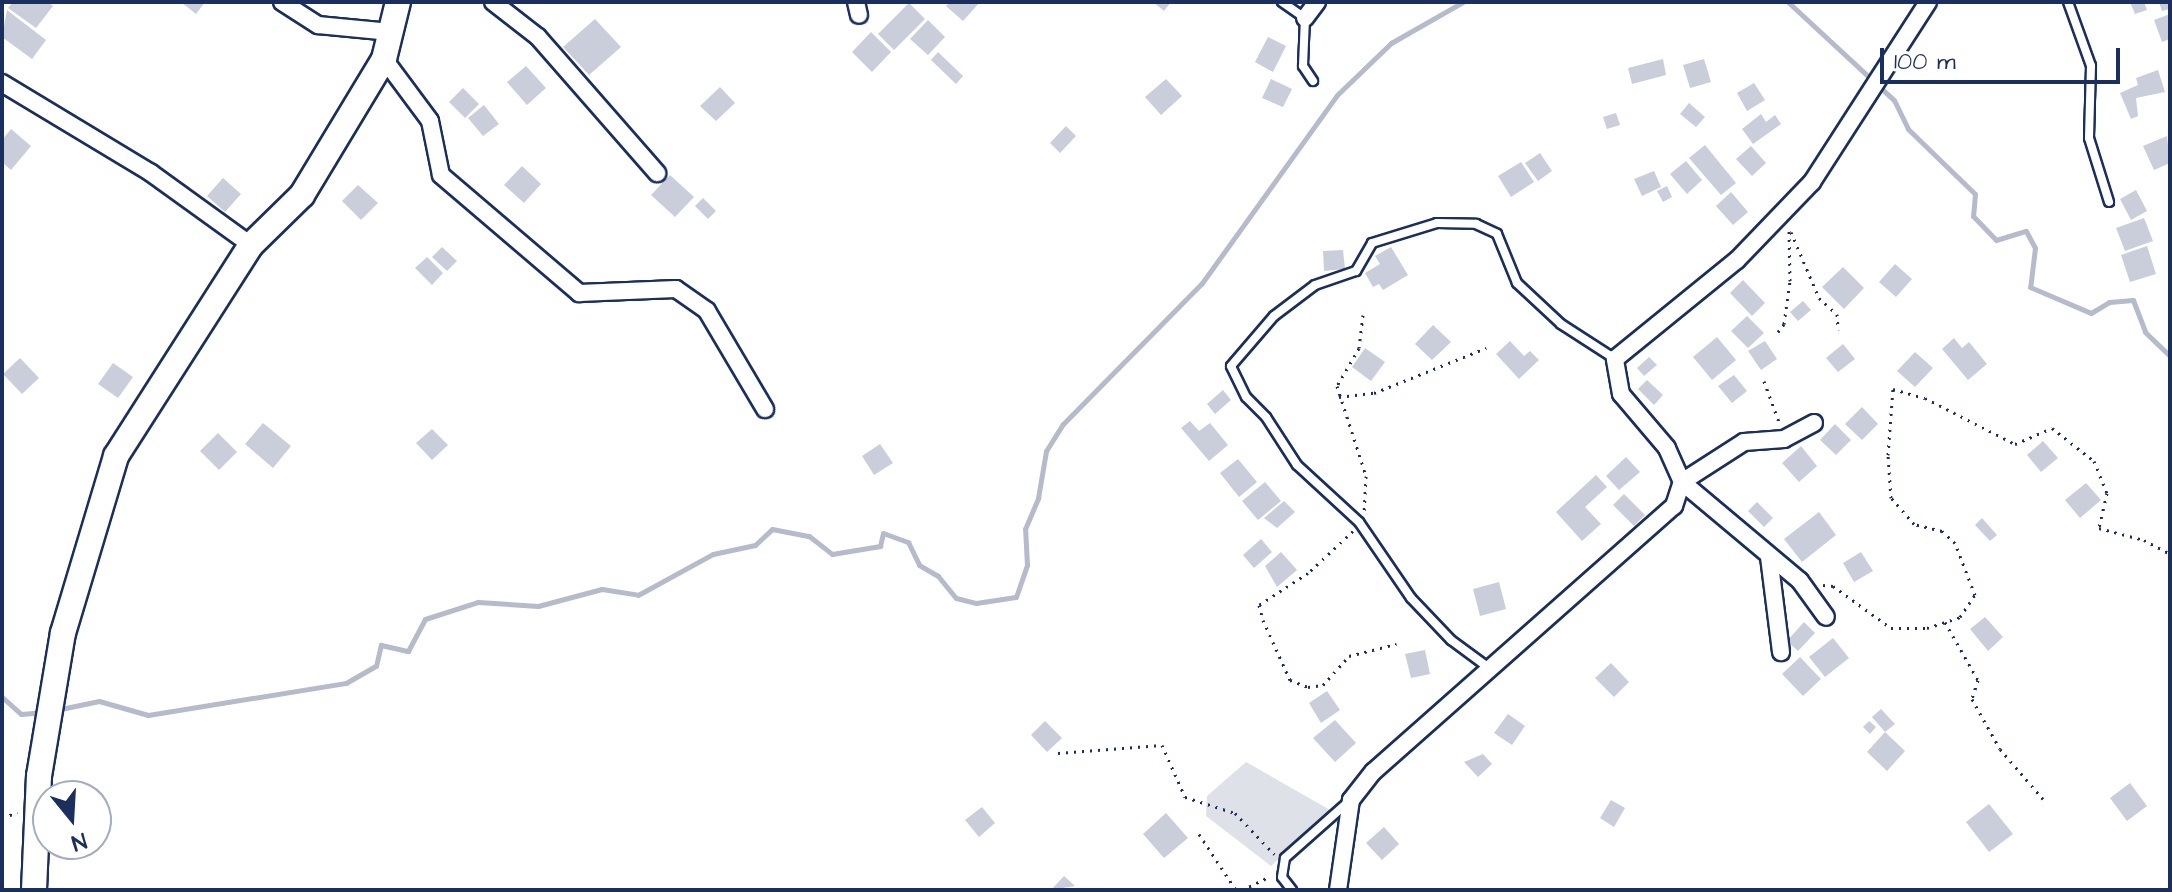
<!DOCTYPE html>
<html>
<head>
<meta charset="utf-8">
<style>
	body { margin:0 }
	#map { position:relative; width:2172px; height:892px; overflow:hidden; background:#fff; font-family:"Architects Daughter",sans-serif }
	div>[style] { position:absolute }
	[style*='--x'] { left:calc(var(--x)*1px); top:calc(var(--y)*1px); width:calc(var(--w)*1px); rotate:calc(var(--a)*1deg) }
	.green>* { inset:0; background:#dee1e7 }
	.stream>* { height:5px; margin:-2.5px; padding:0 2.5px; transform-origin:2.5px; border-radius:2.5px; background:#b5bbca }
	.building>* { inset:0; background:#caceda }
	.path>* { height:3px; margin-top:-1.5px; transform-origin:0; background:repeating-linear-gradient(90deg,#1b2f5e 0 2px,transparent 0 8px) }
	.roads { filter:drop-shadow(2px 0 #1b2f5e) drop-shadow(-2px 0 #1b2f5e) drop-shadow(0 2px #1b2f5e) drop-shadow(0 -2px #1b2f5e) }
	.lane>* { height:8px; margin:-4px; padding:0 4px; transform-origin:4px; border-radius:4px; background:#fff }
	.street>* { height:16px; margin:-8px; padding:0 8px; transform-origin:8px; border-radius:8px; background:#fff }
	.secondary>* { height:24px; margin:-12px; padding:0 12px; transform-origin:12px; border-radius:12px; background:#fff }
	span { translate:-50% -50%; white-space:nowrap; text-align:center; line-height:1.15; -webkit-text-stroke:8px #fff; paint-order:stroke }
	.frame { position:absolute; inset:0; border:4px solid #1b2f5e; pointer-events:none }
	.north { position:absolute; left:32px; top:780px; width:80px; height:80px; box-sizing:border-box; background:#fff; border:2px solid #a4acbf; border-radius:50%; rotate:162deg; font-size:22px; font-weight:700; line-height:32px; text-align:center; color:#1b2f5e }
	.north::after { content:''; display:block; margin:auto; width:28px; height:36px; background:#1b2f5e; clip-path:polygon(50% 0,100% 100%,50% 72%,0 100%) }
	.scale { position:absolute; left:1880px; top:48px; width:240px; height:36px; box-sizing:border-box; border:4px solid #1b2f5e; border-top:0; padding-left:10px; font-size:24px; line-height:28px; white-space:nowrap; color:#1b2f5e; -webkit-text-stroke:6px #fff; paint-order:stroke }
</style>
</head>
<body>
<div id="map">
	<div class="green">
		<div style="clip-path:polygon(1246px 762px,1330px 810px,1271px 866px,1206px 816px,1207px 796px)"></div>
	</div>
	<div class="stream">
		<div style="--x:1788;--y:2;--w:144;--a:42.8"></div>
		<div style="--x:1894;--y:100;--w:32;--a:64"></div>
		<div style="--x:1908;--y:129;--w:93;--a:44.1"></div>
		<div style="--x:1975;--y:194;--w:22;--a:95"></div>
		<div style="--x:1973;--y:216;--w:33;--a:46"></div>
		<div style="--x:1996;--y:240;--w:31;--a:-17"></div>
		<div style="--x:2026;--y:231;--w:19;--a:62"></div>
		<div style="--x:2035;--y:248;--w:39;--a:97"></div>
		<div style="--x:2030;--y:287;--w:66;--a:23.1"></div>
		<div style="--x:2091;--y:313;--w:21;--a:-31"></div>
		<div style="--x:2109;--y:302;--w:24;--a:-5"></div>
		<div style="--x:2133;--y:300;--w:34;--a:69"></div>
		<div style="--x:2145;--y:332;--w:35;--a:44"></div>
		<div style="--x:2;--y:697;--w:25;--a:42"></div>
		<div style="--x:21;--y:714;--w:21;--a:-5"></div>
		<div style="--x:56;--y:710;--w:44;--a:-11.8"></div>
		<div style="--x:99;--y:701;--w:51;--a:15.9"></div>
		<div style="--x:148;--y:715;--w:201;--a:-9.2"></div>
		<div style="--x:346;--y:683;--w:34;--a:-30"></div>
		<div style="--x:376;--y:666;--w:22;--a:-77"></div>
		<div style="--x:381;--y:645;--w:28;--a:13"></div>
		<div style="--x:408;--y:651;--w:36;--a:-62"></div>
		<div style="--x:425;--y:619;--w:56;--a:-17.8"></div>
		<div style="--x:478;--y:602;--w:60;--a:3.8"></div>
		<div style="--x:538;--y:606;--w:66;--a:-14.9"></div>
		<div style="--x:602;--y:589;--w:36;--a:9"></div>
		<div style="--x:638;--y:595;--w:85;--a:-28.7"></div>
		<div style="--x:713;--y:554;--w:43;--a:-12.1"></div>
		<div style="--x:755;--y:545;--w:23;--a:-43"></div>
		<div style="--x:772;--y:529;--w:38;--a:11"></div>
		<div style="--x:809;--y:536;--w:29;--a:38"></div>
		<div style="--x:832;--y:554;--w:49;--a:-9.5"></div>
		<div style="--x:880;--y:546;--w:13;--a:-77"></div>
		<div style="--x:883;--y:533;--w:27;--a:20"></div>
		<div style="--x:908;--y:542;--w:25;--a:64"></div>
		<div style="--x:919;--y:565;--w:22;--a:30"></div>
		<div style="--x:938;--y:576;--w:28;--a:51"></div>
		<div style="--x:956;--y:598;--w:21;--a:14"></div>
		<div style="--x:976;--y:603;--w:40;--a:-8.5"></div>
		<div style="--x:1016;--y:597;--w:34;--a:-71"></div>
		<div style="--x:1027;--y:565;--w:36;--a:-93"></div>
		<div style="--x:1025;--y:529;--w:34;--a:-67"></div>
		<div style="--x:1038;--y:498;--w:48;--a:-80.3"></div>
		<div style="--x:1046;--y:451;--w:32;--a:-58"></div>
		<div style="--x:1063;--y:424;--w:198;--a:-45.4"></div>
		<div style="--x:1202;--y:283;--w:231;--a:-54.3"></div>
		<div style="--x:1337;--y:95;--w:75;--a:-43.9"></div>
		<div style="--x:1391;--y:43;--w:83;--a:-29.7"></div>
	</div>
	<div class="building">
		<div style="clip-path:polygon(13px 2px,48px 2px,53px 6px,36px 28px,8px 8px)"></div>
		<div style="clip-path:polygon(181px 2px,205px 2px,196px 14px)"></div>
		<div style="clip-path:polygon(950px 2px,980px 2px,963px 21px,946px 6px)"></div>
		<div style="clip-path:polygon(1153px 2px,1171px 2px,1164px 11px)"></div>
		<div style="clip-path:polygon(2130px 2px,2144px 2px,2147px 10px,2135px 14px)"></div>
		<div style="clip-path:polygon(2159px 2px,2170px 2px,2170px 9px,2162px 11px)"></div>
		<div style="clip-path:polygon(909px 3px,925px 19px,894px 50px,878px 34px)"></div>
		<div style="clip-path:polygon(7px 10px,46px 40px,32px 59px,2px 37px)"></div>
		<div style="clip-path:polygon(2170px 14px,2170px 39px,2162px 42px,2154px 20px)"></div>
		<div style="clip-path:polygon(595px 19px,621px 47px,589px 75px,563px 47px)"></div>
		<div style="clip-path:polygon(928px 20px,945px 37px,928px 55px,910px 39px)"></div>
		<div style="clip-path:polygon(871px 32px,891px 52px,872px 72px,852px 52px)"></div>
		<div style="clip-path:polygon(1268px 37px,1286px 46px,1273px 72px,1255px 62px)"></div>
		<div style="clip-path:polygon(938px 52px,963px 76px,956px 84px,931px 60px)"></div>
		<div style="clip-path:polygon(1663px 59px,1666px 75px,1632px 84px,1628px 68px)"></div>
		<div style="clip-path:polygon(1704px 59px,1711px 82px,1690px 88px,1683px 65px)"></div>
		<div style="clip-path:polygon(526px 66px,546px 88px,527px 105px,507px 82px)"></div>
		<div style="clip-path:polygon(2158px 70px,2165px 92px,2136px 98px,2138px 116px,2131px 119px,2120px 93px,2138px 85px,2136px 78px)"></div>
		<div style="clip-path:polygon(1166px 79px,1182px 96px,1161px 115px,1145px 97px)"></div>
		<div style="clip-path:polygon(1271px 79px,1292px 89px,1283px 107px,1262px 98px)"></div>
		<div style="clip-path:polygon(1754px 83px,1765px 100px,1747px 111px,1737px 93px)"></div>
		<div style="clip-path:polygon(720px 87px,735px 103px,716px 121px,700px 106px)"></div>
		<div style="clip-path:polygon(463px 88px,479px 104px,465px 118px,449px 102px)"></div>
		<div style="clip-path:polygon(1689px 103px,1705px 117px,1696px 127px,1680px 114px)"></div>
		<div style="clip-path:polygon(484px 105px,499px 124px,483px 136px,468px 118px)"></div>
		<div style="clip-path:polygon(1616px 113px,1620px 125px,1607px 129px,1603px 117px)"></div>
		<div style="clip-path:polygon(1761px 114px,1766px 122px,1775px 115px,1781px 124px,1753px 144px,1742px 129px)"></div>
		<div style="clip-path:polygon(1066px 126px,1076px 136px,1060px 153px,1050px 143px)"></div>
		<div style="clip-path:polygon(11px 129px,31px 146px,11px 170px,2px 162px,2px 140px)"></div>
		<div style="clip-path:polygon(2167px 136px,2170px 163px,2154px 170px,2143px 146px)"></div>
		<div style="clip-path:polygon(1705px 145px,1736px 183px,1721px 195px,1689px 158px)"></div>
		<div style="clip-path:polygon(1751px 146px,1766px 163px,1752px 176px,1736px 159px)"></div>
		<div style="clip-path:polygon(1540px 153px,1552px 171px,1538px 181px,1525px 163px)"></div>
		<div style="clip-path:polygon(1686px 161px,1702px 180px,1687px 194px,1670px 174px)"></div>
		<div style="clip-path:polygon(1521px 162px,1534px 182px,1511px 197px,1498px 176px)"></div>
		<div style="clip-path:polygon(522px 166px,541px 184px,524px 203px,504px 185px)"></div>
		<div style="clip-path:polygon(1654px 171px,1661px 187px,1642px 196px,1634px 179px)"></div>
		<div style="clip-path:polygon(670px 175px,694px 197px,675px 217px,651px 195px)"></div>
		<div style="clip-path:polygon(223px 178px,241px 194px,225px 212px,207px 196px)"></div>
		<div style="clip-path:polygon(358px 185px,378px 203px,361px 220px,342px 201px)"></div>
		<div style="clip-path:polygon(1667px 186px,1672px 197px,1663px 202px,1657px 191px)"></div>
		<div style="clip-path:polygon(2136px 190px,2147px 211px,2131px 220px,2120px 199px)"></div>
		<div style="clip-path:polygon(1731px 192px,1748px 212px,1733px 225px,1716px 206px)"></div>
		<div style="clip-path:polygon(703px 198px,716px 211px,708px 219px,695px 206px)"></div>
		<div style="clip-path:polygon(2144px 218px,2153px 241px,2125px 251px,2116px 228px)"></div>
		<div style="clip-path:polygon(2147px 246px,2156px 274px,2130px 282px,2121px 255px)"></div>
		<div style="clip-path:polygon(442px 247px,457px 261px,447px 271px,432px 257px)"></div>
		<div style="clip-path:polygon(1391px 247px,1408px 275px,1383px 290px,1379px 284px,1373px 287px,1365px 273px,1380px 264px,1375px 256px)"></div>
		<div style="clip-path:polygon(1343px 250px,1345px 269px,1324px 271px,1323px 251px)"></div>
		<div style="clip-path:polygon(427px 257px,443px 273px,432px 285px,415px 268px)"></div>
		<div style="clip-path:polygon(1895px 264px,1912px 279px,1896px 297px,1879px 282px)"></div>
		<div style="clip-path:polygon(1843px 267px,1864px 288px,1844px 309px,1822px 287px)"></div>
		<div style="clip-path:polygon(1743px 280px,1765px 303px,1752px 316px,1730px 293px)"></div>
		<div style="clip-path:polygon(1803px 301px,1811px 310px,1798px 321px,1790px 312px)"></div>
		<div style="clip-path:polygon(1747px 316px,1764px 333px,1748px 348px,1731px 331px)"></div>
		<div style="clip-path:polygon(1433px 325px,1451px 342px,1432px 360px,1415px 344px)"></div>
		<div style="clip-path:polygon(1717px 337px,1736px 360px,1712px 380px,1693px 357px)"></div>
		<div style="clip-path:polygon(1954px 338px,1962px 348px,1969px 342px,1987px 364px,1968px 380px,1942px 349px)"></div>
		<div style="clip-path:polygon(1510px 341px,1524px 356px,1530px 351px,1539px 360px,1519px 379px,1496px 354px)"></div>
		<div style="clip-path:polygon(1765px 341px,1777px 359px,1761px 370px,1748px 351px)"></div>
		<div style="clip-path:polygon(1843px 344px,1855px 359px,1838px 372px,1826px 358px)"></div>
		<div style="clip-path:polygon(1365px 348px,1385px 362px,1371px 381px,1352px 367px)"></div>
		<div style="clip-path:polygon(1915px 352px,1933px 368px,1915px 387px,1897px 371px)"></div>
		<div style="clip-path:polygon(1649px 357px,1657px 365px,1644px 376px,1637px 368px)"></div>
		<div style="clip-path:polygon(20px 358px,39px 378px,22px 394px,3px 374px)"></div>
		<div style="clip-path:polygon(113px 363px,133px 377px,118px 398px,98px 384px)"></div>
		<div style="clip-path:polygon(1734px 375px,1747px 391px,1732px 403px,1718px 386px)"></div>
		<div style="clip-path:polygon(1647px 380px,1663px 395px,1654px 405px,1638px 389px)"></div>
		<div style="clip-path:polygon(1223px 390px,1231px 400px,1215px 414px,1207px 404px)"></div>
		<div style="clip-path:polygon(1862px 407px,1878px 424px,1862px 440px,1845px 424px)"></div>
		<div style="clip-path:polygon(1190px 421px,1199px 431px,1210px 423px,1228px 445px,1209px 461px,1181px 428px)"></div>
		<div style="clip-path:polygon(263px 423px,291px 446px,273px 468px,245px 444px)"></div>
		<div style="clip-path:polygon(1835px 424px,1851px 440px,1836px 455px,1820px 440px)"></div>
		<div style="clip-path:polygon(432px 429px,448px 445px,432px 460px,416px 443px)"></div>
		<div style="clip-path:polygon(218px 433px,237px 452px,219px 470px,200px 451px)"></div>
		<div style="clip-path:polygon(2043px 441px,2058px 458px,2041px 472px,2027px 455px)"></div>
		<div style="clip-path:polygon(880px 444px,893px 463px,874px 475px,862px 456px)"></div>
		<div style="clip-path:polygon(1801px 446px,1817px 466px,1799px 482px,1782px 463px)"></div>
		<div style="clip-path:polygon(1626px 457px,1640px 472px,1619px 490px,1606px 476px)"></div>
		<div style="clip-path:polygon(1238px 459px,1257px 482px,1239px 497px,1220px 473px)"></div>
		<div style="clip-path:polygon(1596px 475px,1607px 487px,1585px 507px,1601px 524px,1582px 541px,1556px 512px)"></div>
		<div style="clip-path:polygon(1265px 482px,1281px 501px,1258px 520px,1242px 501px)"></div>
		<div style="clip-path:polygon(2086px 483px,2101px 500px,2080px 518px,2065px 500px)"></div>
		<div style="clip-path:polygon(1624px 494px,1645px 515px,1634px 526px,1613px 505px)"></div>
		<div style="clip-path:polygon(1284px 501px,1295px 512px,1277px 528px,1264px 518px)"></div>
		<div style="clip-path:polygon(1757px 502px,1773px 518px,1764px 527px,1748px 511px)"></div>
		<div style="clip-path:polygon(1819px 512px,1836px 535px,1802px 562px,1784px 539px)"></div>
		<div style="clip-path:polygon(1982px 518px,1997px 535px,1990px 541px,1975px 525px)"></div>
		<div style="clip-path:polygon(1261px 539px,1272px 552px,1254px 568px,1243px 555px)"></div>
		<div style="clip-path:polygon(1281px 552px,1297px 570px,1277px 587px,1265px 566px)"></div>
		<div style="clip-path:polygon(1861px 552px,1873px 571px,1854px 582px,1843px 563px)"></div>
		<div style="clip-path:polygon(1499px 582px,1506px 609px,1480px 616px,1473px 589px)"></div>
		<div style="clip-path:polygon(1985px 617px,2003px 637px,1988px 651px,1970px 629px)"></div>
		<div style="clip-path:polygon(1804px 622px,1815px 633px,1798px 651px,1787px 641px)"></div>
		<div style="clip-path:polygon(1833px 638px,1849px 658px,1825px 677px,1809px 657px)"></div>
		<div style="clip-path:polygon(1425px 650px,1430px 674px,1411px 678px,1405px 654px)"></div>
		<div style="clip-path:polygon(1800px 657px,1821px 679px,1803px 696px,1782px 674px)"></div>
		<div style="clip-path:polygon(1611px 663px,1629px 682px,1614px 697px,1595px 678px)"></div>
		<div style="clip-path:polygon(1327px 691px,1340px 710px,1321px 723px,1309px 703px)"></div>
		<div style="clip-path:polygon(1881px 709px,1895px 724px,1885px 732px,1905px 751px,1887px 771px,1867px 752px,1885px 732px,1872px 717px)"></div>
		<div style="clip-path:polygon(1508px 714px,1525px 726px,1512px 745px,1494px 733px)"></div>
		<div style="clip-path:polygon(1335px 720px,1356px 743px,1335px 762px,1313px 738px)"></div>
		<div style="clip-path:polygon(1045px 721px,1062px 738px,1047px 752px,1031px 735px)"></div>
		<div style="clip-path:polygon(1869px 721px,1876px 727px,1870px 734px,1863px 727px)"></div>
		<div style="clip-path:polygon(1483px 754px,1492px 764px,1478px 777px,1464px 762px)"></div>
		<div style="clip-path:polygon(2130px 783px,2147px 806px,2127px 821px,2110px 798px)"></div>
		<div style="clip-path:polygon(1611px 800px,1625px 808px,1614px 827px,1600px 818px)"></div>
		<div style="clip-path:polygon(1989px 804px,2013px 834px,1989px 852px,1966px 822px)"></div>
		<div style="clip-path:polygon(982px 807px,995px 823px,979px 837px,965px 820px)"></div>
		<div style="clip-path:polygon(1166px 813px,1188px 838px,1164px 858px,1143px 834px)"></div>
		<div style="clip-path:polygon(1384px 827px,1399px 844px,1382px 860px,1366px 843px)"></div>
		<div style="clip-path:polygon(1064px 876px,1075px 886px,1051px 890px)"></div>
	</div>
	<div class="path">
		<div style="--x:1791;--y:232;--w:72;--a:67"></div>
		<div style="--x:1819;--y:298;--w:24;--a:42"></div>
		<div style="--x:1837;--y:314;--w:16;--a:86"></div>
		<div style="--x:1363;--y:315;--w:33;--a:97"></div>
		<div style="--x:1359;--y:348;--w:44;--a:120.1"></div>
		<div style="--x:1337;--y:386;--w:95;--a:72.1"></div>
		<div style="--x:1366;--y:476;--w:35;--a:93"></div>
		<div style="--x:1778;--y:332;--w:10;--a:-53"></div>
		<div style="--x:1784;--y:324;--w:43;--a:-82.1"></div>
		<div style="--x:1790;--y:281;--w:53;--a:-91.1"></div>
		<div style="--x:1764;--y:381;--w:44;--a:69.9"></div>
		<div style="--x:1339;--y:397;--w:35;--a:-7"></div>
		<div style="--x:1374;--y:393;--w:121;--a:-21.9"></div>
		<div style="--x:1353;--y:531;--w:62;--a:137"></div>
		<div style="--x:1308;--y:573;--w:59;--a:146.9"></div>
		<div style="--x:1259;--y:605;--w:16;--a:75"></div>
		<div style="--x:1263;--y:620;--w:66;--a:65.8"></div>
		<div style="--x:1290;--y:680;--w:19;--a:21"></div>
		<div style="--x:1308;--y:687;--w:15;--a:-8"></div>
		<div style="--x:1323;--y:685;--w:39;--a:-48"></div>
		<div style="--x:1349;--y:656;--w:49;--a:-14.3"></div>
		<div style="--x:1823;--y:585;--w:10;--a:6"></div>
		<div style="--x:1833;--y:586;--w:72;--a:35.9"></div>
		<div style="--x:1891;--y:628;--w:36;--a:0"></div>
		<div style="--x:1927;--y:628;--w:35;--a:-18"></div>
		<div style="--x:1960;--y:617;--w:27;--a:-56"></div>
		<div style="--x:1975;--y:595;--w:56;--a:-111"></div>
		<div style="--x:1955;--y:543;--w:18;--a:-137"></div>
		<div style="--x:1942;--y:531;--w:29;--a:-166"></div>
		<div style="--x:1914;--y:524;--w:35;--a:-131"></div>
		<div style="--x:1891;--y:498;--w:43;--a:-94"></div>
		<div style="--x:1888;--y:455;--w:66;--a:-85.7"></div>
		<div style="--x:1893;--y:389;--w:33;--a:16"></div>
		<div style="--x:1925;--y:398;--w:101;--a:27.1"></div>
		<div style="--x:2015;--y:444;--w:40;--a:-23.4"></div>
		<div style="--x:2052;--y:428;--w:53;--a:38.2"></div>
		<div style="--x:2094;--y:461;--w:35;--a:68"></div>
		<div style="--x:2107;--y:493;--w:36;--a:103"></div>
		<div style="--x:2099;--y:528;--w:47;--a:14.9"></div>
		<div style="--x:2144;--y:540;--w:30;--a:28"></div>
		<div style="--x:1945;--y:622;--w:67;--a:60.4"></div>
		<div style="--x:1978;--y:680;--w:20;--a:108"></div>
		<div style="--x:1972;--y:699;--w:57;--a:60.8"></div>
		<div style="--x:2000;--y:749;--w:66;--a:49.3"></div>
		<div style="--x:1058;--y:753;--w:104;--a:-4.4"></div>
		<div style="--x:1162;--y:745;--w:57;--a:66.1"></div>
		<div style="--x:1185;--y:797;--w:52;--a:17.7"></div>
		<div style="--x:1235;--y:813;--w:57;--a:46.4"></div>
		<div style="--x:2;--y:817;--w:16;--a:-14"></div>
		<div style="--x:1199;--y:834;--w:67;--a:56.5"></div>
		<div style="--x:1242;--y:890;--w:30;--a:-26"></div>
	</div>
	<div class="roads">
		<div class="lane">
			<div style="--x:1282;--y:2;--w:28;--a:35"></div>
			<div style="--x:1305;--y:18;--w:48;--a:92.4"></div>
			<div style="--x:1303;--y:66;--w:18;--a:56"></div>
			<div style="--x:2068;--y:2;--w:68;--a:70.2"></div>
			<div style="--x:2091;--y:66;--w:72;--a:91.6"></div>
			<div style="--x:2089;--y:138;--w:67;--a:72.6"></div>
			<div style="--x:1489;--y:668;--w:47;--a:-143.6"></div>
			<div style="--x:1451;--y:640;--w:58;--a:-133.6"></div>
			<div style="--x:1411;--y:598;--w:92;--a:-124.4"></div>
			<div style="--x:1359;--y:522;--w:84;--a:-137.4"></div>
			<div style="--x:1297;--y:465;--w:57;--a:-122.9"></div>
			<div style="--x:1266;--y:417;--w:28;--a:-135"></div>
			<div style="--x:1246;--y:397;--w:34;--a:-116"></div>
			<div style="--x:1231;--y:366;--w:66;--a:-49.3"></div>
			<div style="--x:1274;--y:316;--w:51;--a:-37.1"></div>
			<div style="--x:1315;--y:285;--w:43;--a:-18.9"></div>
			<div style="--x:1356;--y:271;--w:32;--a:-60"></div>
			<div style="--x:1372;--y:243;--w:68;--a:-17.1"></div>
			<div style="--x:1437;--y:223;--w:39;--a:1"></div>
			<div style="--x:1476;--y:224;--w:23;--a:25"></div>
			<div style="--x:1497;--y:234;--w:53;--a:67.8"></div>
			<div style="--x:1517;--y:283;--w:60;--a:43"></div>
			<div style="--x:1561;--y:324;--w:64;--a:32.9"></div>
			<div style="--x:1292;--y:890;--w:16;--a:-128"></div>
			<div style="--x:1282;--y:877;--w:19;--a:-81"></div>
			<div style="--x:1285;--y:858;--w:83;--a:-41.6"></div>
		</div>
		<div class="street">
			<div style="--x:282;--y:2;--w:43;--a:32.6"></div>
			<div style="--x:318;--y:25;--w:73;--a:5.5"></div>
			<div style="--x:493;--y:2;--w:57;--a:37.9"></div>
			<div style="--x:538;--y:37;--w:181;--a:48.8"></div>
			<div style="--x:856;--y:2;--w:13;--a:77"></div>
			<div style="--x:1305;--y:18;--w:20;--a:-53"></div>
			<div style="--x:384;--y:59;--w:77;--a:53.4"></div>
			<div style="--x:430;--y:121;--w:55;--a:78.5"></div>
			<div style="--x:441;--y:175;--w:182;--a:40.5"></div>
			<div style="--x:579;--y:293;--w:97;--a:-2.4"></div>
			<div style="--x:676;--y:289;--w:38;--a:35"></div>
			<div style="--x:707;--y:311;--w:114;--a:59.4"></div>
			<div style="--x:2;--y:83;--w:174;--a:31.1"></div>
			<div style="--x:151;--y:173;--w:123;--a:35.8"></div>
			<div style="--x:1814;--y:423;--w:34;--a:152"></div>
			<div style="--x:1784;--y:439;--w:40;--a:175.7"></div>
			<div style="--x:1744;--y:442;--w:74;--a:147.2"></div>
			<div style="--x:1682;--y:482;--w:154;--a:40"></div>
			<div style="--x:1800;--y:581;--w:44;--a:54.2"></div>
			<div style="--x:1769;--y:557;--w:96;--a:82.8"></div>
			<div style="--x:1338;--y:890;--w:91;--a:-81.8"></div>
			<div style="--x:1351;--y:800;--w:36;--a:-52"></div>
			<div style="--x:1373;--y:772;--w:402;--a:-41.5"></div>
			<div style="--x:1674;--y:506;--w:25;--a:-72"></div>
			<div style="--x:1682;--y:482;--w:37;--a:-114"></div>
			<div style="--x:1667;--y:448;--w:71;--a:-130.4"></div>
			<div style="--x:1621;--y:394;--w:36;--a:-100"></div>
			<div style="--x:1615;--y:359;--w:157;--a:-39.1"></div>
			<div style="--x:1737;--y:260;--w:108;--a:-46.1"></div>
			<div style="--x:1812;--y:182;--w:214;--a:-57.2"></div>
		</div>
		<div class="secondary">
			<div style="--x:34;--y:890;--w:114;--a:-87.5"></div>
			<div style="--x:39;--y:776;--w:145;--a:-80.5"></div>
			<div style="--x:63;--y:633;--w:185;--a:-73.3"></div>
			<div style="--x:116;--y:456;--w:250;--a:-57.4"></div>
			<div style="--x:251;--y:245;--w:71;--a:-44.4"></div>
			<div style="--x:302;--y:195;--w:159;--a:-58.9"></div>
			<div style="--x:384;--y:59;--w:59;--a:-76.2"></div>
		</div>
	</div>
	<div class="frame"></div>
	<div class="north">N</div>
	<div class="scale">100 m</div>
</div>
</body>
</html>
